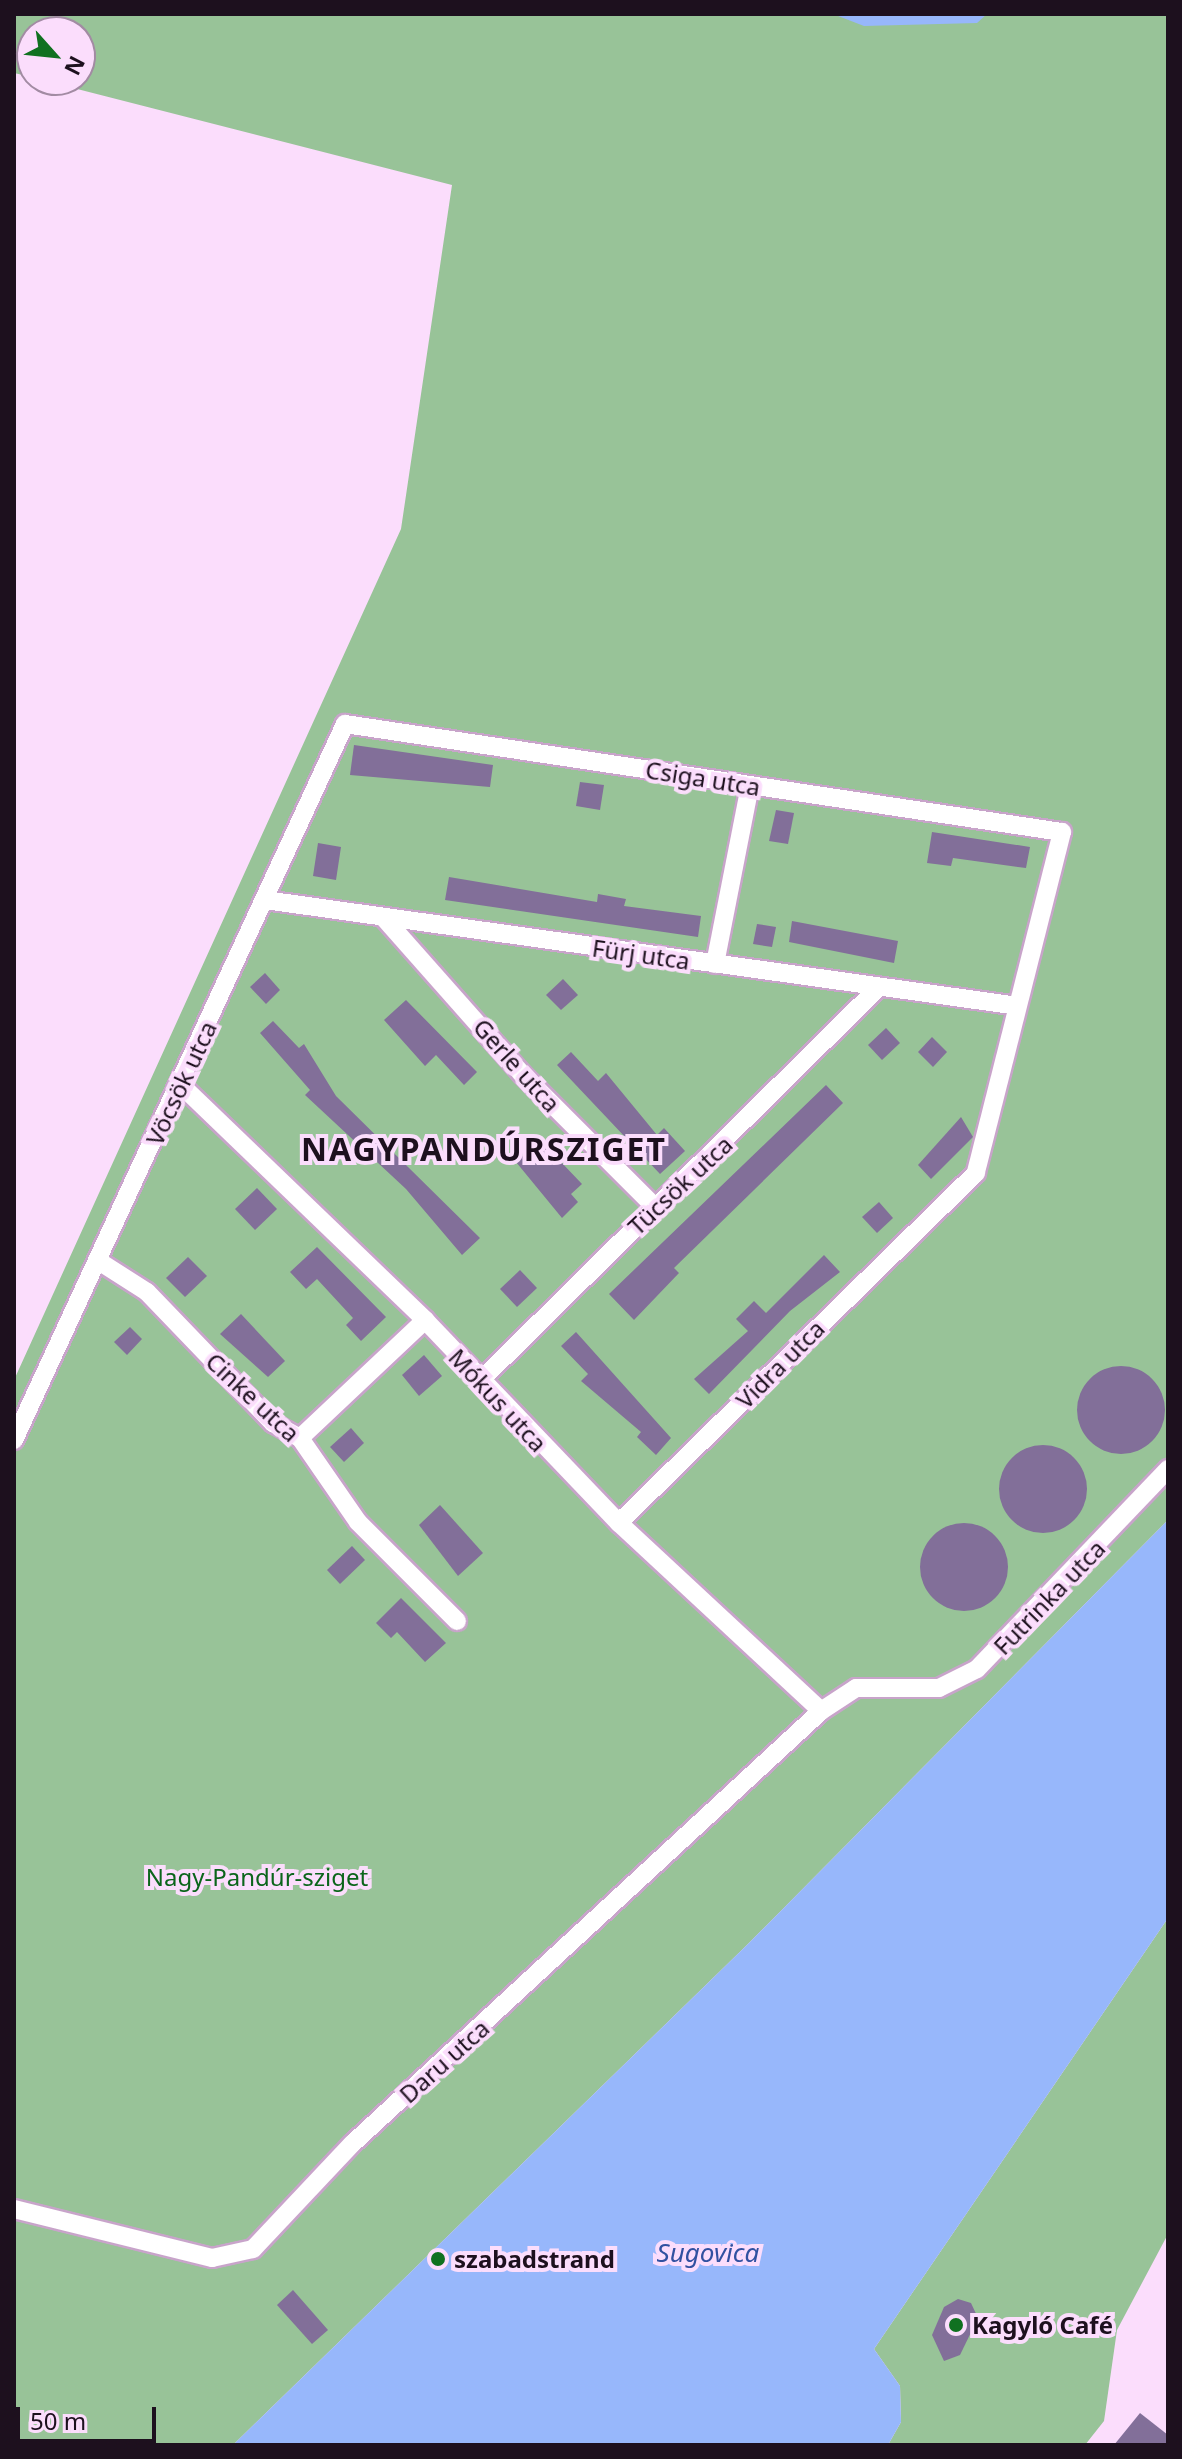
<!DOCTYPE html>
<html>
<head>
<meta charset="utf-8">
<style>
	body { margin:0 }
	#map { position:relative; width:1182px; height:2459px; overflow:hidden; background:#fbddfc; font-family:"Noto Sans",sans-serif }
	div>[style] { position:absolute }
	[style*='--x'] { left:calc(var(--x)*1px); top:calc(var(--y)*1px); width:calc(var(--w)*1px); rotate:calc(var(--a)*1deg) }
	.green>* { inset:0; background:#98c398 }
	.water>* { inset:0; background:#97b7fb }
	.building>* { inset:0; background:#826f99 }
	.round { border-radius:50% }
	.roads { filter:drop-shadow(2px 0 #c8a4ca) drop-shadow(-2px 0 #c8a4ca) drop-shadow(0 2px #c8a4ca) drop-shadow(0 -2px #c8a4ca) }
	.minor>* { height:18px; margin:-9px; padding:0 9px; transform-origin:9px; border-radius:9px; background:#fff }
	.dots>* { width:22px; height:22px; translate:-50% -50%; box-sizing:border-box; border:4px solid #fbddfc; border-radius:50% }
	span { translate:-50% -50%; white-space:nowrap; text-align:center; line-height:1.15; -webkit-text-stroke:8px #fbddfc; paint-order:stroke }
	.street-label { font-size:24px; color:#1d101e }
	.park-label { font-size:24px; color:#0b651b }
	.poi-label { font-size:24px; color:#1d101e; font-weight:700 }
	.left { translate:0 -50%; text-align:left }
	.water-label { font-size:26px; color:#3151a1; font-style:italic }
	.district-label { font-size:32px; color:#1d101e; font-weight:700; letter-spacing:2px }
	.frame { position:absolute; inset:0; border:16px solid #1d101e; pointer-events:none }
	.north { position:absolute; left:16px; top:16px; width:80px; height:80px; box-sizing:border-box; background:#fbddfc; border:2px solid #a28ba3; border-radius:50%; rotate:117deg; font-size:22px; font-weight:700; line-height:32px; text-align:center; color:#1d101e }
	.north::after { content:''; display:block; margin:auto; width:28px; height:36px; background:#107120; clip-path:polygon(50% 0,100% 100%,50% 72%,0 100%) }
	.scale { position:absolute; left:16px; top:2407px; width:140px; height:36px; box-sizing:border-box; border:4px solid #1d101e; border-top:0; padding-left:10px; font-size:24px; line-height:28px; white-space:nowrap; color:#1d101e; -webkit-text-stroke:6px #fbddfc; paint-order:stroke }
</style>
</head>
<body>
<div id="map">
	<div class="green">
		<div style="clip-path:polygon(14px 14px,1168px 14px,1168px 1520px,749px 1943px,233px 2445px,14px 2445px,14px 1380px,401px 529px,452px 185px,42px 80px,80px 80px,80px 32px,32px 32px,32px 77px,14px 73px)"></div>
		<div style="clip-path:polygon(1168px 1918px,1168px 2234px,1117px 2330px,1104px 2421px,1085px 2445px,888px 2445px,901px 2422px,900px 2386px,874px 2349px)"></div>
	</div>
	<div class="water">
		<div style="clip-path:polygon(833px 14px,987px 14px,977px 23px,864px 26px)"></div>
		<div style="clip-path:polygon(1168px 1520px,1168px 1918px,874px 2349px,900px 2386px,901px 2422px,888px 2445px,233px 2445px,749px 1943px)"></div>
	</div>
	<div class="building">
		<div style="clip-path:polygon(354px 745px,493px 765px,490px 787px,350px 775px)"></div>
		<div style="clip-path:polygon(580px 782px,604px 785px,600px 810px,576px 806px)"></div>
		<div style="clip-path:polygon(776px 810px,794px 813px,788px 844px,769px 841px)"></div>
		<div style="clip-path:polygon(932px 832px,1030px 847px,1026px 868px,953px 858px,951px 866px,927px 863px)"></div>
		<div style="clip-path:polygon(318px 843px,341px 847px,336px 880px,313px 876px)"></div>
		<div style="clip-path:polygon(449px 877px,597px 902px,598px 894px,626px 899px,624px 906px,701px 916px,698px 937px,445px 900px)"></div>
		<div style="clip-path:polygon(792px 921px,898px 941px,894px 963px,789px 942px)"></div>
		<div style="clip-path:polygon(757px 924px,776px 927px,772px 947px,753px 944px)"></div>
		<div style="clip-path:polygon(265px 973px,280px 990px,266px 1004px,250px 987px)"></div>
		<div style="clip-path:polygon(563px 979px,578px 995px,561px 1010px,546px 995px)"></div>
		<div style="clip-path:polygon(406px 1000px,477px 1072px,464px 1085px,436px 1055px,425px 1066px,384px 1020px)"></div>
		<div style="clip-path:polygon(273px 1021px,299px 1048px,304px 1044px,336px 1096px,480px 1238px,462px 1255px,406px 1189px,305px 1095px,310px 1090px,260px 1033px)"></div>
		<div style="clip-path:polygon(886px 1028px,900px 1043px,882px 1060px,868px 1045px)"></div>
		<div style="clip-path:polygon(932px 1037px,947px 1052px,933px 1067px,918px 1052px)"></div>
		<div style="clip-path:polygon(571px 1052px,598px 1081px,606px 1073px,657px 1135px,664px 1128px,685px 1151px,660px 1174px,557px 1065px)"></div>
		<div style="clip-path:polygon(826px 1085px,843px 1103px,674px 1268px,679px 1273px,634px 1320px,609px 1294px)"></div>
		<div style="clip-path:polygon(961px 1117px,973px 1137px,931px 1179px,918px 1165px)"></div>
		<div style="clip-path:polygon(540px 1140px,582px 1184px,571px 1194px,578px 1202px,562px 1218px,516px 1162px)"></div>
		<div style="clip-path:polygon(257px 1188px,277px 1209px,255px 1230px,235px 1209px)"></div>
		<div style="clip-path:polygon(879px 1202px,893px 1218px,877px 1233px,862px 1217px)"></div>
		<div style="clip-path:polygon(317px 1247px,386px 1317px,361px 1341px,346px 1325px,353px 1318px,317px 1279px,306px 1289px,290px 1272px)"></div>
		<div style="clip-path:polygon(824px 1255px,840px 1272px,790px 1311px,709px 1394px,694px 1379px,748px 1331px,736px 1319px,754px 1301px,766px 1313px)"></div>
		<div style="clip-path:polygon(188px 1257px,207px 1276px,185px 1297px,166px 1278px)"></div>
		<div style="clip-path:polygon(520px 1270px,537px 1288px,517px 1307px,500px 1289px)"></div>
		<div style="clip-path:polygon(241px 1314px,285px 1361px,268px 1377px,220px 1334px)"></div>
		<div style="clip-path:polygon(130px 1327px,142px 1339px,127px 1355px,114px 1342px)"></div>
		<div style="clip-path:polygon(576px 1332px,671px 1438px,656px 1455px,637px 1437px,641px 1432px,581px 1381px,588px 1374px,561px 1346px)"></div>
		<div style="clip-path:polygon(424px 1355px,442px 1376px,419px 1396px,402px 1375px)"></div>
		<div class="round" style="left:1077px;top:1366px;width:88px;height:88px"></div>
		<div style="clip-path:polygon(351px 1428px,364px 1443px,344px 1462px,330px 1447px)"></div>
		<div class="round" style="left:999px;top:1445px;width:88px;height:88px"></div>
		<div style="clip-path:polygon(440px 1505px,483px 1553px,458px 1576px,419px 1525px)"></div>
		<div class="round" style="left:920px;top:1523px;width:88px;height:88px"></div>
		<div style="clip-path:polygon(352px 1546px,365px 1560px,340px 1584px,327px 1570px)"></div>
		<div style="clip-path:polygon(401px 1598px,446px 1643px,425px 1662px,397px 1632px,391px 1638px,376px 1623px)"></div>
		<div style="clip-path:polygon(293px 2290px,328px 2330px,312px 2344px,277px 2305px)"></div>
		<div style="clip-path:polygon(958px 2299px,971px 2303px,978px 2318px,960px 2355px,944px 2361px,932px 2335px,944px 2307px)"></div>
		<div style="clip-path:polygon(1140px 2413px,1168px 2435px,1168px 2445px,1114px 2445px)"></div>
	</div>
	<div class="roads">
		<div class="minor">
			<div style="--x:265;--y:900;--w:760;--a:8.01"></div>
			<div style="--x:384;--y:918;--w:208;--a:48.5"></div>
			<div style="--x:522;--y:1074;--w:188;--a:45"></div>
			<div style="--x:715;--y:964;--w:182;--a:-78.9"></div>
			<div style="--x:181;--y:1085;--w:339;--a:43.9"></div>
			<div style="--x:425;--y:1320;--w:281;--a:46.3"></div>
			<div style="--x:619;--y:1523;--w:276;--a:42.9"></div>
			<div style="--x:97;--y:1260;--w:59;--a:32.6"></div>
			<div style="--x:147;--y:1292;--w:182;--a:46.1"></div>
			<div style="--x:273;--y:1423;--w:31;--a:29"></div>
			<div style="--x:300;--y:1438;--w:102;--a:55.4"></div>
			<div style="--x:358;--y:1522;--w:140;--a:45"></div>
			<div style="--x:480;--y:1381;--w:561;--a:-44.64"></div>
			<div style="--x:300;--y:1438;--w:172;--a:-43.3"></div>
			<div style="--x:14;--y:1440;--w:789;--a:-65.19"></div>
			<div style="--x:345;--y:724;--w:725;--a:8.57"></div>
			<div style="--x:1062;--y:832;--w:352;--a:104.2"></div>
			<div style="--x:976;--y:1173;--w:500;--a:135.6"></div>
			<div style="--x:14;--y:2209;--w:204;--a:13.9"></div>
			<div style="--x:212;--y:2258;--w:42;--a:-12.4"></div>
			<div style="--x:253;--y:2249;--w:144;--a:-46.7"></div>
			<div style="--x:352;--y:2144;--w:638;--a:-42.71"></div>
			<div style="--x:821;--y:1711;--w:42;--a:-33.3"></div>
			<div style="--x:856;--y:1688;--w:83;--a:0"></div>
			<div style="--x:939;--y:1688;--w:42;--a:-26.6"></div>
			<div style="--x:977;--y:1669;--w:277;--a:-46.3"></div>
		</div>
	</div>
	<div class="dots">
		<div style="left:438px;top:2259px;background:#107120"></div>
		<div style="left:956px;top:2325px;background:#107120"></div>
	</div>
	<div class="street-label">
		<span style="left:703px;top:778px;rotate:9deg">Csiga utca</span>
		<span style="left:641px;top:954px;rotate:8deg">Fürj utca</span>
		<span style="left:517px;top:1065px;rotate:48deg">Gerle utca</span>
		<span style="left:181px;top:1083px;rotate:-65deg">Vöcsök utca</span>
		<span style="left:680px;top:1185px;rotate:-43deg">Tücsök utca</span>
		<span style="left:780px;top:1364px;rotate:-45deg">Vidra utca</span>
		<span style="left:253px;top:1397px;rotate:43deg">Cinke utca</span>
		<span style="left:498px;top:1400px;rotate:47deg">Mókus utca</span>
		<span style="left:1049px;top:1597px;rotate:-46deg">Futrinka utca</span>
		<span style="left:444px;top:2061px;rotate:-42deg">Daru utca</span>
	</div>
	<div class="park-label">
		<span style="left:257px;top:1877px">Nagy-Pandúr-sziget</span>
	</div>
	<div class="poi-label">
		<span class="left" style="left:454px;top:2259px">szabadstrand</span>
		<span class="left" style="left:972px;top:2325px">Kagyló Café</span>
	</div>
	<div class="water-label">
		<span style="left:708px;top:2253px">Sugovica</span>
	</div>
	<div class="district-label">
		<span style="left:484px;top:1149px">NAGYPANDÚRSZIGET</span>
	</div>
	<div class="frame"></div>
	<div class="north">N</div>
	<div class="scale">50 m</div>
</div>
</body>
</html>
